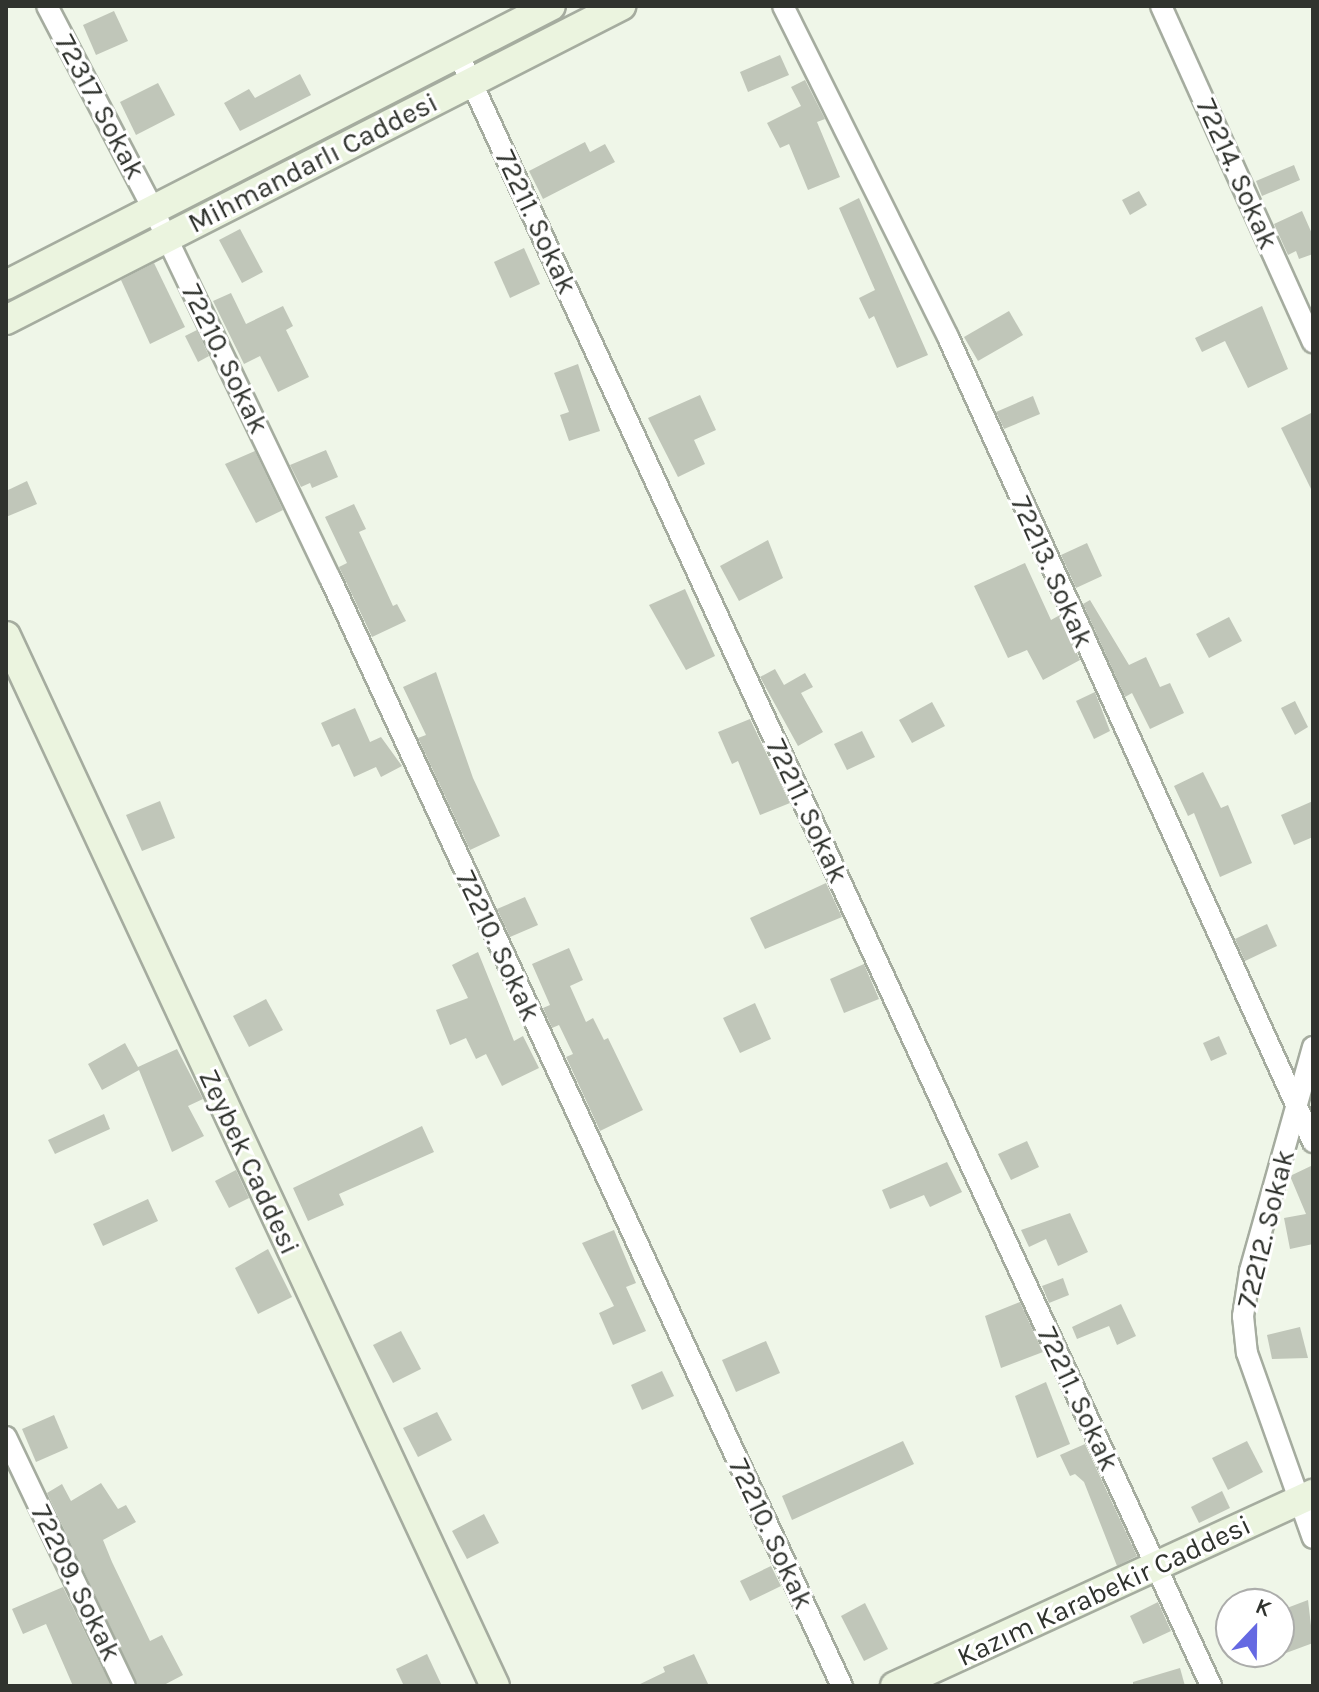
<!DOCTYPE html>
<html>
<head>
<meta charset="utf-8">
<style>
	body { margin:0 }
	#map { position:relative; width:1319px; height:1692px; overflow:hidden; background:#eff6e8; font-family:Karla,sans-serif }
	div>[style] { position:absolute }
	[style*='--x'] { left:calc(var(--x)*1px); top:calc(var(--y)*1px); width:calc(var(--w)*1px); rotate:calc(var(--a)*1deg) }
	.building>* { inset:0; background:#c0c6b9 }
	.roads { filter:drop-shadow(2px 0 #a5ac9f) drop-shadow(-2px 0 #a5ac9f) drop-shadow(0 2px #a5ac9f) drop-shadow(0 -2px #a5ac9f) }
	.street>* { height:20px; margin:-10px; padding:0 10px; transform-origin:10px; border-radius:10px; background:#fff }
	.secondary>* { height:28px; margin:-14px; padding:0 14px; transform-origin:14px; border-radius:14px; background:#ebf4df }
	span { translate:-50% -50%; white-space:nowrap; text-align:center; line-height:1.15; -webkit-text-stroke:6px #fff; paint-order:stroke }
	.street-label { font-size:28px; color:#30332e }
	.frame { position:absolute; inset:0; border:8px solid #30332e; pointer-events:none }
	.north { position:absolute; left:1215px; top:1588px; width:80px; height:80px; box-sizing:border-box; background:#fff; border:2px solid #acadab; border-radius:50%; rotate:22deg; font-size:22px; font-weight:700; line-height:32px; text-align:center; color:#30332e }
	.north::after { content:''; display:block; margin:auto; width:28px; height:36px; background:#6569e2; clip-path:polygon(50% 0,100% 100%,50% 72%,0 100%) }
</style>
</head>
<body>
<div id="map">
	<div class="building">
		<div style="clip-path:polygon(114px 11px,128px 41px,96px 55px,83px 25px)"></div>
		<div style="clip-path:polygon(780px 55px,789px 75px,748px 92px,740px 72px)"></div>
		<div style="clip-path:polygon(300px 74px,311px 95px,240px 131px,224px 103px,249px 89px,255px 98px)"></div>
		<div style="clip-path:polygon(805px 80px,825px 119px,817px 122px,840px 177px,808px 190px,789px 144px,780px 148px,767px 123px,801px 106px,791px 87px)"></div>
		<div style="clip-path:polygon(158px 83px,175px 115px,136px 135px,120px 102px)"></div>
		<div style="clip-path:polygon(585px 142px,590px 152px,605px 144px,615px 162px,543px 199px,529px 171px)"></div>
		<div style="clip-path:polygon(1294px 165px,1300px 180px,1262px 196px,1256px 181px)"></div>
		<div style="clip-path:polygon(1139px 191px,1147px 205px,1130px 215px,1122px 200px)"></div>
		<div style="clip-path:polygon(859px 198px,928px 355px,897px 368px,874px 316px,869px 319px,859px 298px,875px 290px,839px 208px)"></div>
		<div style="clip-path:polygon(1302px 211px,1313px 236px,1313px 254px,1299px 259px,1296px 251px,1288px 255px,1274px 224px)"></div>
		<div style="clip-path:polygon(240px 229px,263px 272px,242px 283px,219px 240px)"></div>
		<div style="clip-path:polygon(524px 248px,540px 284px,510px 298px,494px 262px)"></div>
		<div style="clip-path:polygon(154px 263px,185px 327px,150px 344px,121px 280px)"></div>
		<div style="clip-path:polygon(231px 293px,246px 324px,283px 306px,293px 326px,286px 330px,309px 377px,278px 392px,260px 356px,244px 364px,213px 301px)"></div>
		<div style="clip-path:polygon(1262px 306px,1288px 369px,1248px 388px,1225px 341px,1202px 352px,1195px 338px)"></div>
		<div style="clip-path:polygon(1009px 311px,1023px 335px,978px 361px,964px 337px)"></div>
		<div style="clip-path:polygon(197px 330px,209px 356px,198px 362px,185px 336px)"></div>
		<div style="clip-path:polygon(578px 364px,600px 431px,569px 441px,560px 415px,569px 412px,554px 373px)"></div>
		<div style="clip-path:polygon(700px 395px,716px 430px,694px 440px,705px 464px,678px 477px,648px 418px)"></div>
		<div style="clip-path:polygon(1033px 396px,1040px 414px,1004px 429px,996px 412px)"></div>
		<div style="clip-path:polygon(1313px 412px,1313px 493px,1281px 428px)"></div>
		<div style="clip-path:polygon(326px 450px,338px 477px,312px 488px,310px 483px,301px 487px,290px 465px)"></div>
		<div style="clip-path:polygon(255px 451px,283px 510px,256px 523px,225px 464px)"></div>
		<div style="clip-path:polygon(27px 481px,37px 504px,6px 517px,6px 491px)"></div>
		<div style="clip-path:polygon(354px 504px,366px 529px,359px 532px,393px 606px,397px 604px,406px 621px,372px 637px,339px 567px,347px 563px,325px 517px)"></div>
		<div style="clip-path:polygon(768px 540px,783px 578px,739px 601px,720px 566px)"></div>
		<div style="clip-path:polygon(1087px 543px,1102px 576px,1076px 588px,1061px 555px)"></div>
		<div style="clip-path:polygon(1025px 563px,1051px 620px,1060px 615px,1080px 660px,1043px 680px,1027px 650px,1008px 658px,974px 586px)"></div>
		<div style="clip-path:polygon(685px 589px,715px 656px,686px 670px,649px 605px)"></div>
		<div style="clip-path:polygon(1090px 600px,1129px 665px,1146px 657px,1160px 687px,1170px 683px,1184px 713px,1150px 729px,1132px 693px,1125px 697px,1083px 604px)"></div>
		<div style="clip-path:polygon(1229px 617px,1242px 641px,1209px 658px,1196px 634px)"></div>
		<div style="clip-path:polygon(775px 669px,784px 685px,805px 673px,813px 687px,801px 693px,823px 732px,798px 746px,760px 677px)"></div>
		<div style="clip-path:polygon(436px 672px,473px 778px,500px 836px,470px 850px,418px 738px,426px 735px,403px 687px)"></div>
		<div style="clip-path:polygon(1095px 692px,1110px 731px,1094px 739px,1076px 701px)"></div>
		<div style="clip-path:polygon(1295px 701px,1308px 727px,1295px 735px,1281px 708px)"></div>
		<div style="clip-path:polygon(932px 702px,945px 726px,912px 743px,899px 720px)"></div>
		<div style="clip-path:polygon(355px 708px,370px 742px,381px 737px,402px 766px,381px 777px,376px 767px,354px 777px,339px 744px,332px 747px,321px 723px)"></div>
		<div style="clip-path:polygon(750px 719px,790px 803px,760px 815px,738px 761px,732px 764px,718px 732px)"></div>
		<div style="clip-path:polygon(862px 731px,875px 757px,847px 770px,834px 744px)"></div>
		<div style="clip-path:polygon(1203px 772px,1221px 808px,1228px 805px,1252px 863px,1220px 877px,1194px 813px,1188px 816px,1174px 786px)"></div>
		<div style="clip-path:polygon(160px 801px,175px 838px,142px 851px,126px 815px)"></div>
		<div style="clip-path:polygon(1313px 801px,1313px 837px,1294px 845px,1281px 815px)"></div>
		<div style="clip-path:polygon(826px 883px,842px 917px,765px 949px,750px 918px)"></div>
		<div style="clip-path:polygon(525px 897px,538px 925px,510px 937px,497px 909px)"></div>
		<div style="clip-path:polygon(1267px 924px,1277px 946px,1245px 961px,1235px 939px)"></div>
		<div style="clip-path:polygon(569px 948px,583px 980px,570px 986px,586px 1022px,593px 1018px,604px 1040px,608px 1038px,643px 1110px,600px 1131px,566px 1057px,573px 1054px,559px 1025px,552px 1028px,543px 1008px,550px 1005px,532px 964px)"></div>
		<div style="clip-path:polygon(478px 952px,514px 1041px,523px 1036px,539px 1068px,502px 1086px,486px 1054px,476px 1059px,466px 1038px,450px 1045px,436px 1010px,468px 998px,452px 965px)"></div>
		<div style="clip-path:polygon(864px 964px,879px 999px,844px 1013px,830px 979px)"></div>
		<div style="clip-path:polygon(266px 999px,283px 1030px,249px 1047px,233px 1016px)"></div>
		<div style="clip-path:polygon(755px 1003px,771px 1039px,740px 1053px,723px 1018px)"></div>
		<div style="clip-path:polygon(1219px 1036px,1227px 1054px,1211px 1061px,1203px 1043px)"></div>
		<div style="clip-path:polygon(125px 1043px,138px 1067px,177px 1049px,203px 1099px,188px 1106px,204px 1136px,172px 1152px,139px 1070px,102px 1090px,88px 1064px)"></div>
		<div style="clip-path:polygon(104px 1114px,110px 1129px,55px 1154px,48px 1140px)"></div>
		<div style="clip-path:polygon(422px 1126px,434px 1152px,339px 1194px,344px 1205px,308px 1221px,293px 1188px)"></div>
		<div style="clip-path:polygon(1027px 1141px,1039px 1167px,1011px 1180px,998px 1154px)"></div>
		<div style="clip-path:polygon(947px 1162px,962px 1192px,930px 1207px,924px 1195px,890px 1209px,882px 1190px)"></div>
		<div style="clip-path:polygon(1313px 1165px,1313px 1244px,1290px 1249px,1284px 1218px,1306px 1214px,1290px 1176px)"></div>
		<div style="clip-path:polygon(236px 1170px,249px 1198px,229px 1208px,215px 1181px)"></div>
		<div style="clip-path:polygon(148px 1199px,158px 1221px,103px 1246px,93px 1224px)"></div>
		<div style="clip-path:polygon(1070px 1213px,1088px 1252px,1058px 1266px,1046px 1239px,1029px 1247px,1021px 1230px)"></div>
		<div style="clip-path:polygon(614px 1230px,636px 1283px,626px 1287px,646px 1331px,613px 1345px,599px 1313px,614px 1306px,582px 1243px)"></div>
		<div style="clip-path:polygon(268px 1249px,292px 1297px,258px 1314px,235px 1268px)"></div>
		<div style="clip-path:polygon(1063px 1278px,1069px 1295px,1049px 1303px,1042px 1286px)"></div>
		<div style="clip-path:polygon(1020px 1302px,1043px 1352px,1001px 1368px,985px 1316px)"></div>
		<div style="clip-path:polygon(1121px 1304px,1136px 1336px,1117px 1345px,1109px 1326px,1077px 1339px,1072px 1327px)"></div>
		<div style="clip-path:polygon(1300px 1327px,1308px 1358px,1272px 1359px,1267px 1335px)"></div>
		<div style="clip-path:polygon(401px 1331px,421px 1369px,393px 1383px,373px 1345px)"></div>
		<div style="clip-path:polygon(766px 1341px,780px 1373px,736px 1392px,722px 1360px)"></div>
		<div style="clip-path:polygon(662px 1371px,674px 1396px,642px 1410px,631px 1385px)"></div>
		<div style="clip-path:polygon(1046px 1382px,1070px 1444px,1037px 1458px,1015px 1396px)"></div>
		<div style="clip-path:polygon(437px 1412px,452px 1440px,418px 1457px,403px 1428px)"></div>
		<div style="clip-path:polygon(54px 1415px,68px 1448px,36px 1462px,22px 1429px)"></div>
		<div style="clip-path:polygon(903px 1441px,914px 1464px,792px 1520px,782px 1496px)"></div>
		<div style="clip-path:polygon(1247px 1441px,1263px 1472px,1228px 1490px,1212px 1458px)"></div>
		<div style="clip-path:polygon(1085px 1444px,1137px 1556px,1117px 1566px,1084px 1482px,1075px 1474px,1070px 1476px,1060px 1455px)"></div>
		<div style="clip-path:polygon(101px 1483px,118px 1509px,126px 1505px,136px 1522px,103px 1540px,112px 1562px,150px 1641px,162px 1635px,183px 1675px,162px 1686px,138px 1686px,47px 1493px,62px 1484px,71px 1501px)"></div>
		<div style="clip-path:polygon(1222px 1491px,1230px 1508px,1199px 1523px,1191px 1507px)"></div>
		<div style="clip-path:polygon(484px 1514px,499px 1543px,467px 1559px,452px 1531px)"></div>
		<div style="clip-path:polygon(771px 1566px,781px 1586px,750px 1601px,740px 1581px)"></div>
		<div style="clip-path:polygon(63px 1587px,111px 1686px,73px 1686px,46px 1624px,23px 1634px,12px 1609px)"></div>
		<div style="clip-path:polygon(1308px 1600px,1313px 1643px,1286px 1653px,1279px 1611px)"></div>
		<div style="clip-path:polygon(1158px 1602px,1171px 1631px,1143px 1644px,1130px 1616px)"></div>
		<div style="clip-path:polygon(865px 1603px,888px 1649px,864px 1661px,841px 1616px)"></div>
		<div style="clip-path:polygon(427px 1654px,442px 1686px,404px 1686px,396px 1669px)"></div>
		<div style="clip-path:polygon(694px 1654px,709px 1686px,636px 1686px,665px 1672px,663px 1667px)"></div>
		<div style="clip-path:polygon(1180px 1668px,1185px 1686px,1133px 1686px,1133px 1682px)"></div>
	</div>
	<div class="roads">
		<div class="street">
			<div style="--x:47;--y:6;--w:227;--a:62.4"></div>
			<div style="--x:152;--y:207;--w:411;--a:64.4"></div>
			<div style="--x:330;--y:578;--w:1221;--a:65.2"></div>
			<div style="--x:783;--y:6;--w:370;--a:63.5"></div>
			<div style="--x:948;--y:337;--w:884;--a:65.61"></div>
			<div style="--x:1161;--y:6;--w:369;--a:65.7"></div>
			<div style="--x:458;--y:53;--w:1798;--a:65.24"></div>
			<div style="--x:1313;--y:1047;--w:233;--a:105.7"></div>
			<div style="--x:1250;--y:1271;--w:46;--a:98.8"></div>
			<div style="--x:1243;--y:1316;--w:37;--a:84"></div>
			<div style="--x:1247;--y:1353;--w:196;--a:70.4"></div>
			<div style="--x:6;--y:1437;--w:276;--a:64.5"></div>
		</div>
		<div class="secondary">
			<div style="--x:6;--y:285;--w:612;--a:-27.11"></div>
			<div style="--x:6;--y:320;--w:691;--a:-27.05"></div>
			<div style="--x:6;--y:636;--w:1158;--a:65.03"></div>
			<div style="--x:895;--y:1686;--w:460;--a:-24.7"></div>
		</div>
	</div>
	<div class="street-label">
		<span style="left:100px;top:107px;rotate:62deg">72317. Sokak</span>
		<span style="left:313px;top:163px;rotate:-27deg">Mihmandarlı Caddesi</span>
		<span style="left:1237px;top:174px;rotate:66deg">72214. Sokak</span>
		<span style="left:536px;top:222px;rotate:65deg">72211. Sokak</span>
		<span style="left:225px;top:359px;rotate:64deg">72210. Sokak</span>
		<span style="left:1052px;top:572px;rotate:66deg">72213. Sokak</span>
		<span style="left:807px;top:811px;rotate:65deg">72211. Sokak</span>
		<span style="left:498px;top:946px;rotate:65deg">72210. Sokak</span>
		<span style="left:249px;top:1162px;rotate:65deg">Zeybek Caddesi</span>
		<span style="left:1266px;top:1229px;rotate:-76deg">72212. Sokak</span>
		<span style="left:1078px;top:1399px;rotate:65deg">72211. Sokak</span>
		<span style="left:771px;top:1534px;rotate:65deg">72210. Sokak</span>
		<span style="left:76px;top:1583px;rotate:64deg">72209. Sokak</span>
		<span style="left:1104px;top:1591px;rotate:-25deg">Kazım Karabekir Caddesi</span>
	</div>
	<div class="frame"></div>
	<div class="north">K</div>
</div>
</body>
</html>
